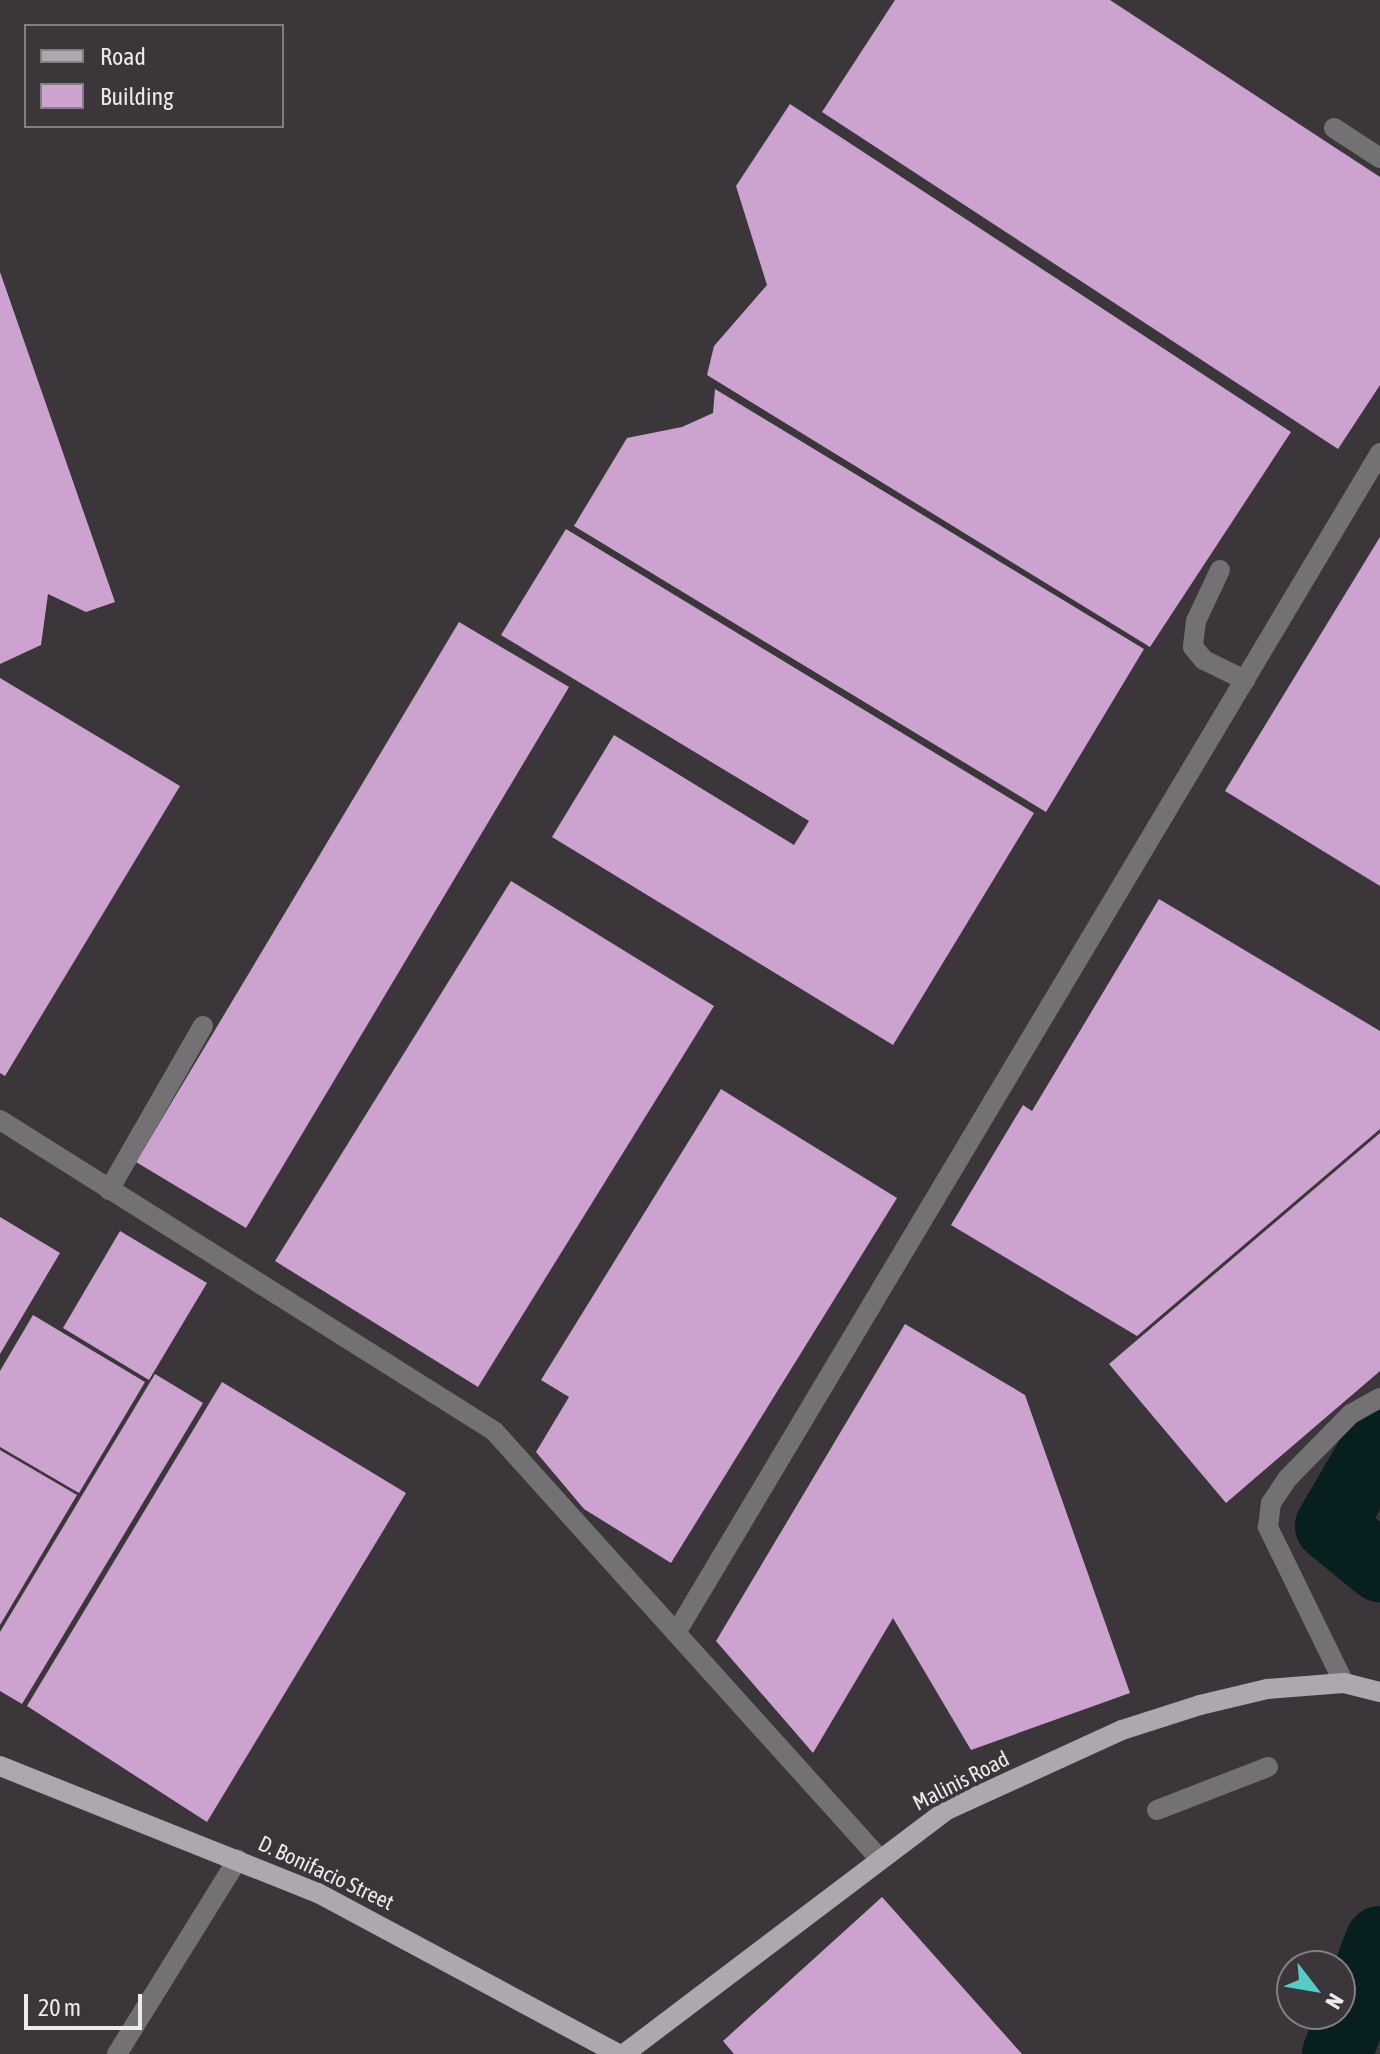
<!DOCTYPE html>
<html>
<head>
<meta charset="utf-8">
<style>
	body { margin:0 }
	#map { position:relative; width:1380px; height:2054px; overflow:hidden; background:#3a363a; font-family:"Asap Condensed",sans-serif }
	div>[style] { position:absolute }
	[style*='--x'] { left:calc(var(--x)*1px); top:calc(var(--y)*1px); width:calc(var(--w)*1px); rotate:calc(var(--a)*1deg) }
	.river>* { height:70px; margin:-35px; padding:0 35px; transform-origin:35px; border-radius:35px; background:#07201f }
	.building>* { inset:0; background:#cca3cf }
	.minor>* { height:20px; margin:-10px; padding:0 10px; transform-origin:10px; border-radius:10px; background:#737173 }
	.major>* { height:20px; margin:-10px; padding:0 10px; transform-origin:10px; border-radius:10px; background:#ada8ad }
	span { translate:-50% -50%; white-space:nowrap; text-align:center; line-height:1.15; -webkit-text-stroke:8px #3a363a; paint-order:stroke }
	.street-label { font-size:22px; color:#edeaed }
	.legend { position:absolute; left:24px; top:24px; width:260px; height:104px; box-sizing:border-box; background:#3a363a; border:2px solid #827e82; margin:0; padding:10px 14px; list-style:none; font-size:24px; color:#edeaed }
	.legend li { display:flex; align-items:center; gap:16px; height:40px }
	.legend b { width:40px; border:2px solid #827e82 }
	.north { position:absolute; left:1276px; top:1950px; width:80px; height:80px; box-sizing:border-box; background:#3a363a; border:2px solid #827e82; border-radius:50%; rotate:121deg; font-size:22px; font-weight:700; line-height:32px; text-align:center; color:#edeaed }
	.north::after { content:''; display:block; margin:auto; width:28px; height:36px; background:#53cdc9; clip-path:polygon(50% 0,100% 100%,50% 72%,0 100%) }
	.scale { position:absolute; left:24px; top:1994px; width:118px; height:36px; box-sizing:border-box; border:4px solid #edeaed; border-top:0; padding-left:10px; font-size:24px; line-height:28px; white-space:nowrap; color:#edeaed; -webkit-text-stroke:6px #3a363a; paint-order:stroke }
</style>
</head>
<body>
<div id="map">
	<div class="river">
		<div style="--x:1380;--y:1440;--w:99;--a:120.2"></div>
		<div style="--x:1330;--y:1526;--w:65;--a:39.4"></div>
		<div style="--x:1337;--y:2054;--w:121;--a:-69.2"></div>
	</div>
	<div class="building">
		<div style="clip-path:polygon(895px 0,1110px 0,1380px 177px,1380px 385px,1338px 449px,822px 112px)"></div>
		<div style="clip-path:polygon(790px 104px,1291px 432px,1150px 647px,707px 375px,714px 346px,767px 285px,736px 186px)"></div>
		<div style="clip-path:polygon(0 272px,115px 602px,86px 612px,48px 594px,41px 645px,0 664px)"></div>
		<div style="clip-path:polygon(715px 389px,1144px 649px,1046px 812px,574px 526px,627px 438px,682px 427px,713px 413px)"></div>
		<div style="clip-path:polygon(566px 529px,1034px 813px,893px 1045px,552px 837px,614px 735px,794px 845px,809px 821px,501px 635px)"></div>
		<div style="clip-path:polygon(1380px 537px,1380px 886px,1225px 791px)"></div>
		<div style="clip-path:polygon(459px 622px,569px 687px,246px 1228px,136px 1162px)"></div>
		<div style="clip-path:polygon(0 678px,180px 786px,5px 1076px,0 1073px)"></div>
		<div style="clip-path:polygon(511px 881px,714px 1006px,478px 1387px,275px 1261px)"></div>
		<div style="clip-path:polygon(1159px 899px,1380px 1031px,1380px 1129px,1137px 1336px,951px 1225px,1023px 1105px,1032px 1111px)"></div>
		<div style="clip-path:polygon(721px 1089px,897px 1198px,671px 1563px,584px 1509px,536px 1452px,569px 1397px,541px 1380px)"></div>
		<div style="clip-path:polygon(1380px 1133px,1380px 1371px,1226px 1503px,1109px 1364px)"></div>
		<div style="clip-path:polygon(0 1217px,60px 1253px,0 1354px)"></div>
		<div style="clip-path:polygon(120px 1231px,207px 1283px,149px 1380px,63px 1328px)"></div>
		<div style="clip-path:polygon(33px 1315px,145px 1382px,79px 1493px,0 1447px,0 1371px)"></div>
		<div style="clip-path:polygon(905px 1324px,1025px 1395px,1130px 1693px,971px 1750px,893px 1618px,813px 1753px,716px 1641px)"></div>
		<div style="clip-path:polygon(155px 1374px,203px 1403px,22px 1704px,0 1691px,0 1632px)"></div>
		<div style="clip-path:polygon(222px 1382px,406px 1493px,207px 1822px,27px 1706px)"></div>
		<div style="clip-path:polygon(0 1450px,77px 1495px,0 1625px)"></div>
		<div style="clip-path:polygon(882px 1897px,1022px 2054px,734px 2054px,723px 2041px)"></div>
	</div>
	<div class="minor">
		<div style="--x:1334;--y:128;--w:55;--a:33.1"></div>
		<div style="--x:1220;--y:570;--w:56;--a:115.2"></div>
		<div style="--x:1196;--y:621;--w:26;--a:97"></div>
		<div style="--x:1193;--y:647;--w:17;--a:50"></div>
		<div style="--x:1204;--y:660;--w:46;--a:26"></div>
		<div style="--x:0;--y:1120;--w:584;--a:32.19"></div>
		<div style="--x:494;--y:1431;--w:575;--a:47.96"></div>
		<div style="--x:109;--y:1190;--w:189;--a:-60.2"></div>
		<div style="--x:676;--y:1633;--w:1374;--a:-59.18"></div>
		<div style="--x:1344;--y:1683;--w:174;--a:-116"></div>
		<div style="--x:1268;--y:1527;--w:24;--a:-83"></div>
		<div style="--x:1271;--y:1503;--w:30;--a:-56"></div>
		<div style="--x:1288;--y:1478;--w:90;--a:-45.5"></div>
		<div style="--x:1351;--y:1414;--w:33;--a:-29"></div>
		<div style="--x:1157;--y:1810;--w:119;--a:-21.2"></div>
		<div style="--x:117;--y:2054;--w:229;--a:-58.2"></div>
	</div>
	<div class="major">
		<div style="--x:0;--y:1766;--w:342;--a:21.8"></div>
		<div style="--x:318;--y:1893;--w:340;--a:28.2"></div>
		<div style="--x:624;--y:2054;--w:405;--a:-37.1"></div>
		<div style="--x:947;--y:1810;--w:192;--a:-24.6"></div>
		<div style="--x:1122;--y:1730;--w:82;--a:-17.8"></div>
		<div style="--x:1200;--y:1705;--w:69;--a:-13.4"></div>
		<div style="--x:1267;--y:1689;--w:77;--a:-4.5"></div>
		<div style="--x:1344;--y:1683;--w:37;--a:14"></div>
	</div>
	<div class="street-label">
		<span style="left:961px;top:1781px;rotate:-27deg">Malinis Road</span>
		<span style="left:326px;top:1873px;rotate:25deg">D. Bonifacio Street</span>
	</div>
	<ul class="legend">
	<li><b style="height:10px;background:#ada8ad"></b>Road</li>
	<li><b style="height:22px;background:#cca3cf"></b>Building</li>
	</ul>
	<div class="north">N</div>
	<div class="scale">20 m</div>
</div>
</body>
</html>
